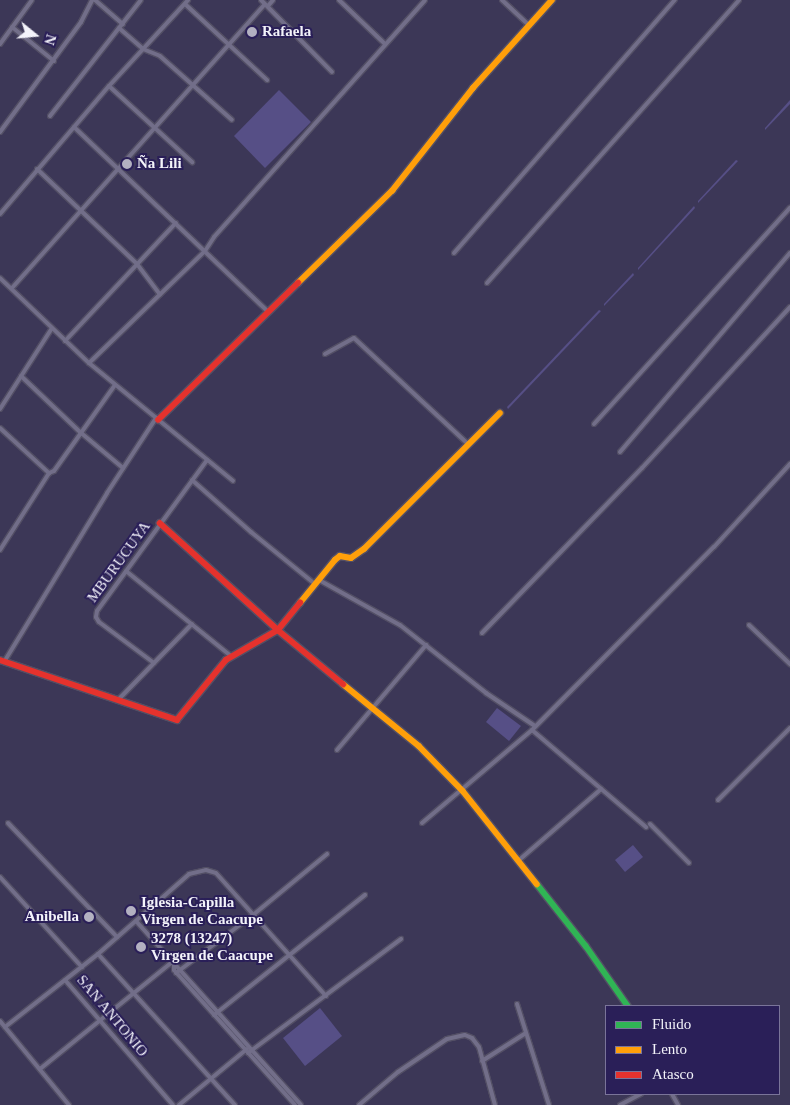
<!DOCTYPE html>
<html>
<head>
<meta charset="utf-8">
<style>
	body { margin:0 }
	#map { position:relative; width:790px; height:1105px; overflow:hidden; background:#3c3757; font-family:"Times New Roman",serif }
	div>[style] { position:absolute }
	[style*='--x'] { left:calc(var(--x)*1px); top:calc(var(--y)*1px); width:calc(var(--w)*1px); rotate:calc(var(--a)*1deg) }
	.green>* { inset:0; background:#564f86 }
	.roads { filter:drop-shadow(1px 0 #534f65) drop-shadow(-1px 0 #534f65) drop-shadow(0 1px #534f65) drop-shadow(0 -1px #534f65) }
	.street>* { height:4px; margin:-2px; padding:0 2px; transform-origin:2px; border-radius:2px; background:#726e89 }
	.fast>* { height:5.5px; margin:-2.75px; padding:0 2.75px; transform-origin:2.75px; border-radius:2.75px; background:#30b455 }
	.slow>* { height:5.5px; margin:-2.75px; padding:0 2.75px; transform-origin:2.75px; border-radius:2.75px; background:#ff9f0a }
	.jam>* { height:5.5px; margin:-2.75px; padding:0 2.75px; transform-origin:2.75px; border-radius:2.75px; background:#e5322d }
	.dots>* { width:14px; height:14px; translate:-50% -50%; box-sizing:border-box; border:2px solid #2a1f58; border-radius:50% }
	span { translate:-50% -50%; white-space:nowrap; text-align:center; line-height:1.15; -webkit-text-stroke:4px #2a1f58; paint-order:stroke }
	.poi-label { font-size:15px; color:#f3f3fa; font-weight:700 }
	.left { translate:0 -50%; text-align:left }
	.right { translate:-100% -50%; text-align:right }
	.street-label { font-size:15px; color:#f3f3fa }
	.legend { position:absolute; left:605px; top:1005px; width:175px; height:90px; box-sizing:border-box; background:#2a1f58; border:1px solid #7a7499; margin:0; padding:6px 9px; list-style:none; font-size:15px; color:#f3f3fa }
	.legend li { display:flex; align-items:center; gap:10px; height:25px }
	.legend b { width:25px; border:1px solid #7a7499 }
	.north { position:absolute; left:10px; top:10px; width:50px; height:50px; -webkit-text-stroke:4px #2a1f58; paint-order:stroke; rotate:107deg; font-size:14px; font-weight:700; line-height:20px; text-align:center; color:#f3f3fa }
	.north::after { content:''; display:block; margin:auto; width:18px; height:22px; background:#f3f3fa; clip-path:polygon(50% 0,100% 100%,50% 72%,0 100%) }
</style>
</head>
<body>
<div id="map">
	<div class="green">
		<div style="clip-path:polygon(279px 90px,311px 122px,265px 168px,234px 136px)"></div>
		<div style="clip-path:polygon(790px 100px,790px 104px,765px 130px,765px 128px)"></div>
		<div style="clip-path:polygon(736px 160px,738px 161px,698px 203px,698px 201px)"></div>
		<div style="clip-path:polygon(694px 206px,695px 208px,638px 270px,638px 268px)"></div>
		<div style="clip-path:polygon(633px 273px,634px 275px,604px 306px,604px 304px)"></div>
		<div style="clip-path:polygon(599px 310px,601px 311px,508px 409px,507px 407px)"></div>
		<div style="clip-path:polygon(497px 708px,521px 726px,509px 741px,486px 722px)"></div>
		<div style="clip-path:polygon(633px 845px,643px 857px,625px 872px,615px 860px)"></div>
		<div style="clip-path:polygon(320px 1008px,342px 1036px,305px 1066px,283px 1038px)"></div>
	</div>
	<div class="roads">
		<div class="street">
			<div style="--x:95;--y:0;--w:37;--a:41"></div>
			<div style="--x:261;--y:0;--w:101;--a:45.4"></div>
			<div style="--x:339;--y:0;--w:64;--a:43.7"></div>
			<div style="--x:502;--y:0;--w:38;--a:43"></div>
			<div style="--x:185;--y:4;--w:112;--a:42.8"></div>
			<div style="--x:268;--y:6;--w:8;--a:-50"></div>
			<div style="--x:12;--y:27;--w:54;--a:39"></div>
			<div style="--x:119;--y:28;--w:32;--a:41"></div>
			<div style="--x:143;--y:49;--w:18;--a:22"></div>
			<div style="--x:160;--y:56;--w:96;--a:41.6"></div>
			<div style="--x:0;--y:44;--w:54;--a:-54"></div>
			<div style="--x:109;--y:86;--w:113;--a:42.5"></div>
			<div style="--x:50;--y:116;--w:147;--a:-51.9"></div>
			<div style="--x:74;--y:127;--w:268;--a:43.6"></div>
			<div style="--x:0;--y:132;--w:137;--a:-53.6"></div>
			<div style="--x:81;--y:22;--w:25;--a:-63"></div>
			<div style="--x:37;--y:169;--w:138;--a:43.5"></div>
			<div style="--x:137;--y:264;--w:38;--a:53"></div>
			<div style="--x:0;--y:214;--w:168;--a:-49.6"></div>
			<div style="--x:109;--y:86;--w:117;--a:-47.4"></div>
			<div style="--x:454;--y:253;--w:336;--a:-48.9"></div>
			<div style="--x:0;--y:278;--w:123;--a:43.7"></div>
			<div style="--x:89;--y:363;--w:186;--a:39.3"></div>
			<div style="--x:487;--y:283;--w:379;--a:-48.3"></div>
			<div style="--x:12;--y:288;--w:380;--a:-48.3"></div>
			<div style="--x:65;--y:341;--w:162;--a:-46.8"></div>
			<div style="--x:325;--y:354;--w:33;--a:-29"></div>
			<div style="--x:354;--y:338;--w:156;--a:42.9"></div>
			<div style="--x:89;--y:363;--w:161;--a:-44"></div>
			<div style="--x:205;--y:251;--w:17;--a:-57"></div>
			<div style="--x:214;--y:237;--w:317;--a:-48.3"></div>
			<div style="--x:21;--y:376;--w:81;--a:43.5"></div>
			<div style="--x:80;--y:432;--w:56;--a:39.9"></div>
			<div style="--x:0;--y:409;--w:96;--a:-57.3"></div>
			<div style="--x:594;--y:424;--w:292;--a:-47.8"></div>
			<div style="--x:0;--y:428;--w:67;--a:42.6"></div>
			<div style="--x:620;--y:452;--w:262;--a:-49.5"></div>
			<div style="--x:192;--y:480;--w:79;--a:41.4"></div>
			<div style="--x:251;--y:532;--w:82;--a:39.1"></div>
			<div style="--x:0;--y:550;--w:91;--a:-57.5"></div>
			<div style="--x:49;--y:473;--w:5;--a:-22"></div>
			<div style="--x:54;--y:471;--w:105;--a:-54.7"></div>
			<div style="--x:126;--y:571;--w:135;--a:39"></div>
			<div style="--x:319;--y:580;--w:93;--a:29.1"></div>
			<div style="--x:400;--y:625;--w:110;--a:38.3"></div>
			<div style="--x:486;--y:693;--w:59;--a:34"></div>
			<div style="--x:749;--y:625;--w:57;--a:43.6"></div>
			<div style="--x:482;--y:633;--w:230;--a:-45.9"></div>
			<div style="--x:642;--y:468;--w:219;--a:-47.4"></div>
			<div style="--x:4;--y:662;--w:198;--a:-58.6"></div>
			<div style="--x:107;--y:493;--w:90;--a:-56.8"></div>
			<div style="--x:154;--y:663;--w:69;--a:-143.3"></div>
			<div style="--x:99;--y:622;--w:6;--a:-121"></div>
			<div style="--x:96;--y:617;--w:6;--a:-81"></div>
			<div style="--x:97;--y:611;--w:187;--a:-53.9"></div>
			<div style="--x:118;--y:700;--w:106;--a:-45.8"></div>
			<div style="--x:532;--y:730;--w:150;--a:40.4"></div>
			<div style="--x:337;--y:750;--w:138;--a:-49.7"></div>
			<div style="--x:718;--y:800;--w:102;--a:-45"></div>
			<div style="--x:8;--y:823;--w:158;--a:46.3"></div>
			<div style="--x:422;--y:823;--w:144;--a:-40.2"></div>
			<div style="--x:532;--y:730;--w:258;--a:-45.2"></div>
			<div style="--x:714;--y:547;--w:113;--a:-47.5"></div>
			<div style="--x:650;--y:824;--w:55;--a:45"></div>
			<div style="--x:518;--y:861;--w:110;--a:-40.9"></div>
			<div style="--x:0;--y:877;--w:122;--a:47.7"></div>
			<div style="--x:136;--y:921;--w:247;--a:48.1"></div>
			<div style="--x:98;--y:954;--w:204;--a:47.8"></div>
			<div style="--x:174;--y:965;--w:5;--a:90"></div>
			<div style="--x:174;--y:970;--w:181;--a:48.1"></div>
			<div style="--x:176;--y:973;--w:96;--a:-37"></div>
			<div style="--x:253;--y:915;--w:96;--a:-39.5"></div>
			<div style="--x:65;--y:980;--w:165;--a:49.2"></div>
			<div style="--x:517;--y:1004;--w:106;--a:72.4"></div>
			<div style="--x:214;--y:1015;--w:193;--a:-38.5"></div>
			<div style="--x:0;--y:1021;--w:109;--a:50.6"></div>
			<div style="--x:5;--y:1027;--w:118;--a:-38.1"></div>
			<div style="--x:98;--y:954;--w:121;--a:-41.3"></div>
			<div style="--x:189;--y:874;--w:17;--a:-13"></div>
			<div style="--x:206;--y:870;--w:10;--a:17"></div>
			<div style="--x:216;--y:873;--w:165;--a:48.2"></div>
			<div style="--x:248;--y:1053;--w:191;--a:-36.7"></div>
			<div style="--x:482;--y:1061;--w:52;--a:-32.5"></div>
			<div style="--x:40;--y:1069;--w:170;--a:-39"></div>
			<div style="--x:672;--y:1094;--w:13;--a:61"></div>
			<div style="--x:179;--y:1105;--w:88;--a:-39.5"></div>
			<div style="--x:359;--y:1105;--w:51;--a:-40.2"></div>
			<div style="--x:398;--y:1072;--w:59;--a:-34"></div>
			<div style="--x:447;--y:1039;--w:18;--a:-13"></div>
			<div style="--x:465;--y:1035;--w:8;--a:23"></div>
			<div style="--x:472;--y:1038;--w:11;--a:52"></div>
			<div style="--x:479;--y:1047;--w:60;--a:74.6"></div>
			<div style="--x:620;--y:1105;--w:24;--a:-28"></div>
		</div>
		<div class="fast">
			<div style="--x:537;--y:884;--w:79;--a:51.7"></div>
			<div style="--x:586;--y:946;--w:73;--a:55"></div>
		</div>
		<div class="slow">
			<div style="--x:298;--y:283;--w:132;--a:-44.4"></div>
			<div style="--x:392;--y:191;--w:131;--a:-51.8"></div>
			<div style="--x:473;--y:88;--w:118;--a:-48.1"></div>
			<div style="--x:300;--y:603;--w:55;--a:-50.9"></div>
			<div style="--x:335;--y:560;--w:6;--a:-39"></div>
			<div style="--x:340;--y:556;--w:11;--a:10"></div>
			<div style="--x:351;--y:558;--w:16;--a:-35"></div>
			<div style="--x:364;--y:549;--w:192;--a:-45"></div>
			<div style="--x:343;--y:684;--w:98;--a:39.2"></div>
			<div style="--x:419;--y:746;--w:63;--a:45.6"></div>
			<div style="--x:463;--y:791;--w:119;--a:51.5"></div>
		</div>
		<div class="jam">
			<div style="--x:158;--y:420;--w:196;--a:-44.4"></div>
			<div style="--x:160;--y:523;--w:159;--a:42.2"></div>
			<div style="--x:278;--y:630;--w:85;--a:39.7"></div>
			<div style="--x:0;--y:660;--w:187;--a:18.7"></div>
			<div style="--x:177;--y:720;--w:77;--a:-50.8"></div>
			<div style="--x:226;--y:660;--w:60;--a:-30"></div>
			<div style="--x:278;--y:630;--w:35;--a:-51"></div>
		</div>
	</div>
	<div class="dots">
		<div style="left:252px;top:32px;background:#b3b1c1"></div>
		<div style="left:127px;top:164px;background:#b3b1c1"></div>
		<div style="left:131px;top:911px;background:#b3b1c1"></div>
		<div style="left:89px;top:917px;background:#b3b1c1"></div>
		<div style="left:141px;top:947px;background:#b3b1c1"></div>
	</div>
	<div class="poi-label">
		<span class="left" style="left:262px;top:32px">Rafaela</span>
		<span class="left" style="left:137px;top:164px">Ña Lili</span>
		<span class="left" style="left:141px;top:911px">Iglesia-Capilla<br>Virgen de Caacupe</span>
		<span class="right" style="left:79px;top:917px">Anibella</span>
		<span class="left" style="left:151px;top:947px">3278 (13247)<br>Virgen de Caacupe</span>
	</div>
	<div class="street-label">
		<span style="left:119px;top:562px;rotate:-54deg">MBURUCUYA</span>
		<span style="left:112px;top:1016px;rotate:50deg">SAN ANTONIO</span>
	</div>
	<ul class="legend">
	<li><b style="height:6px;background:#30b455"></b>Fluido</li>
	<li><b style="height:6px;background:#ff9f0a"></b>Lento</li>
	<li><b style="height:6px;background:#e5322d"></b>Atasco</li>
	</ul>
	<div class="north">N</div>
</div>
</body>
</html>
